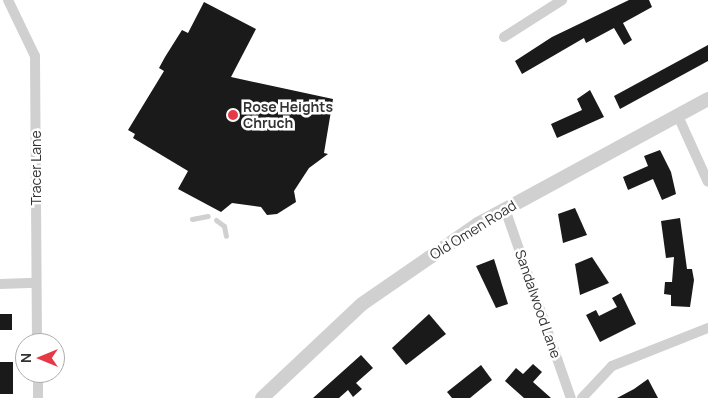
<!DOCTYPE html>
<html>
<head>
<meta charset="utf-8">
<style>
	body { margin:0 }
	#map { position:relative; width:708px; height:398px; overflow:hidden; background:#fff; font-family:Manrope,sans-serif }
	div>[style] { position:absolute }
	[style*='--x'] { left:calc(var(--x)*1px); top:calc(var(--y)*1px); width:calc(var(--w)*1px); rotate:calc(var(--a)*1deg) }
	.building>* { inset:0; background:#1a1a1a }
	.service>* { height:5px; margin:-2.5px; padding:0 2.5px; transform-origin:2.5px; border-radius:2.5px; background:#d0d0d0 }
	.minor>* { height:10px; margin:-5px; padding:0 5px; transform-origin:5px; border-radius:5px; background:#d0d0d0 }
	.tertiary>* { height:14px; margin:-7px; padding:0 7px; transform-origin:7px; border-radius:7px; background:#d0d0d0 }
	.dots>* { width:14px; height:14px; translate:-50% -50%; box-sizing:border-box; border:2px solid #fff; border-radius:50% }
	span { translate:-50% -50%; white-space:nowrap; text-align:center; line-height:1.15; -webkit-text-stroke:5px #fff; paint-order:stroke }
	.poi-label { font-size:14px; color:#333; font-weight:700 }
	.left { translate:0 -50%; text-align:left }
	.street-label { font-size:14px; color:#333 }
	.north { position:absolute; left:15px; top:333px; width:50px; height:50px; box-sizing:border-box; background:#fff; border:1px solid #adadad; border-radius:50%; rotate:270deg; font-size:14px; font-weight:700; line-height:20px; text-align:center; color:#333 }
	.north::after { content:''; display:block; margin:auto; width:18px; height:22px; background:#e63946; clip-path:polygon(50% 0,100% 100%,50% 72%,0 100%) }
</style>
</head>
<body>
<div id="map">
	<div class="building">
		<div style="clip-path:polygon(629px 0,649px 0,652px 7px,623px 23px,632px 40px,624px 45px,614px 28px,586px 43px,584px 38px,522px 74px,515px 61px,552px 37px)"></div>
		<div style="clip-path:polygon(204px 2px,256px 29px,231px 77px,333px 99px,324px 153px,328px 154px,309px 168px,294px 191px,296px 202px,277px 214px,267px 215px,261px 207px,232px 203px,221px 212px,178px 189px,188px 171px,133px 138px,135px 134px,128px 130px,164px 71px,159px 68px,165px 57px,182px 30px,188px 33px)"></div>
		<div style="clip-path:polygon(708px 45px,708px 61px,620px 109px,614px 96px)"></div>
		<div style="clip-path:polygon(590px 90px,604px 117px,557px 138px,551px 124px,582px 110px,577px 99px)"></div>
		<div style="clip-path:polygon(660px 150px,671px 172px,676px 194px,662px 200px,653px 179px,628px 190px,623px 177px,648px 166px,644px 156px)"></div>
		<div style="clip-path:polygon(575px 208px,587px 235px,563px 243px,558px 214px)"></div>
		<div style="clip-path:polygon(680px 218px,687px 269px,692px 269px,694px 280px,690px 307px,671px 306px,671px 295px,664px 294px,665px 282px,672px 282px,674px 257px,666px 258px,661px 221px)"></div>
		<div style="clip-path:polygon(592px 257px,609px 283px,580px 295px,575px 264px)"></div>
		<div style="clip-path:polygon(494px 259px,508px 304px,496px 308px,476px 266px)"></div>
		<div style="clip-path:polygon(621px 293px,636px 324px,600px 342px,586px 315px,596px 310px,599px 316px,617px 307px,612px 298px)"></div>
		<div style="clip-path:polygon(0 314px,12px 314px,12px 330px,0 330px)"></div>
		<div style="clip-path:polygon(429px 314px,446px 334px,406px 365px,392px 348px)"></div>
		<div style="clip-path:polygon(361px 355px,373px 368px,356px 383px,362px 389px,353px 397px,348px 390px,339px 398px,313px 398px)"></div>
		<div style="clip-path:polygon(0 362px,13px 362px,13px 394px,0 394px)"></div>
		<div style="clip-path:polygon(533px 364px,542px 372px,533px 382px,551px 398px,524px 398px,505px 381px,516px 368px,523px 374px)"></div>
		<div style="clip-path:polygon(481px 365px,492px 380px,470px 398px,452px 398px,447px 392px)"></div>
		<div style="clip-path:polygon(648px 379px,658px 398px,617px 398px,634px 389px)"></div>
	</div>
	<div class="service">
		<div style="--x:192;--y:219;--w:16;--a:-11"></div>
		<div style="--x:216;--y:220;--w:10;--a:37"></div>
		<div style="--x:224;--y:226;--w:10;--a:79"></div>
	</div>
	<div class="minor">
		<div style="--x:8;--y:0;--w:62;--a:64.3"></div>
		<div style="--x:35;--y:56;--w:287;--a:89.6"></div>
		<div style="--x:504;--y:37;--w:69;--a:-32.5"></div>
		<div style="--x:678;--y:116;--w:72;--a:65.6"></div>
		<div style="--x:505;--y:209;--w:200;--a:70.8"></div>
		<div style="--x:0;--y:284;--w:36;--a:-2"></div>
		<div style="--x:38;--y:373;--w:25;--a:90"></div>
		<div style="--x:582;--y:398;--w:44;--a:-46.8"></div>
		<div style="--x:612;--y:366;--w:103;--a:-21.6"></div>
	</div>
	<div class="tertiary">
		<div style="--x:262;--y:398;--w:137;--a:-43.2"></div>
		<div style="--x:362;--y:304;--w:141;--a:-34.6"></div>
		<div style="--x:478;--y:224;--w:262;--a:-28.5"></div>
	</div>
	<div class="dots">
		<div style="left:233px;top:115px;background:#e63946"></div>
	</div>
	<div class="poi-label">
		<span class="left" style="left:243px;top:115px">Rose Heights<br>Chruch</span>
	</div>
	<div class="street-label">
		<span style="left:36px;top:168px;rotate:-90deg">Tracer Lane</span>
		<span style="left:473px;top:230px;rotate:-32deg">Old Omen Road</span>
		<span style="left:538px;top:304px;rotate:71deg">Sandalwood Lane</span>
	</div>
	<div class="north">N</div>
</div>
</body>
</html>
